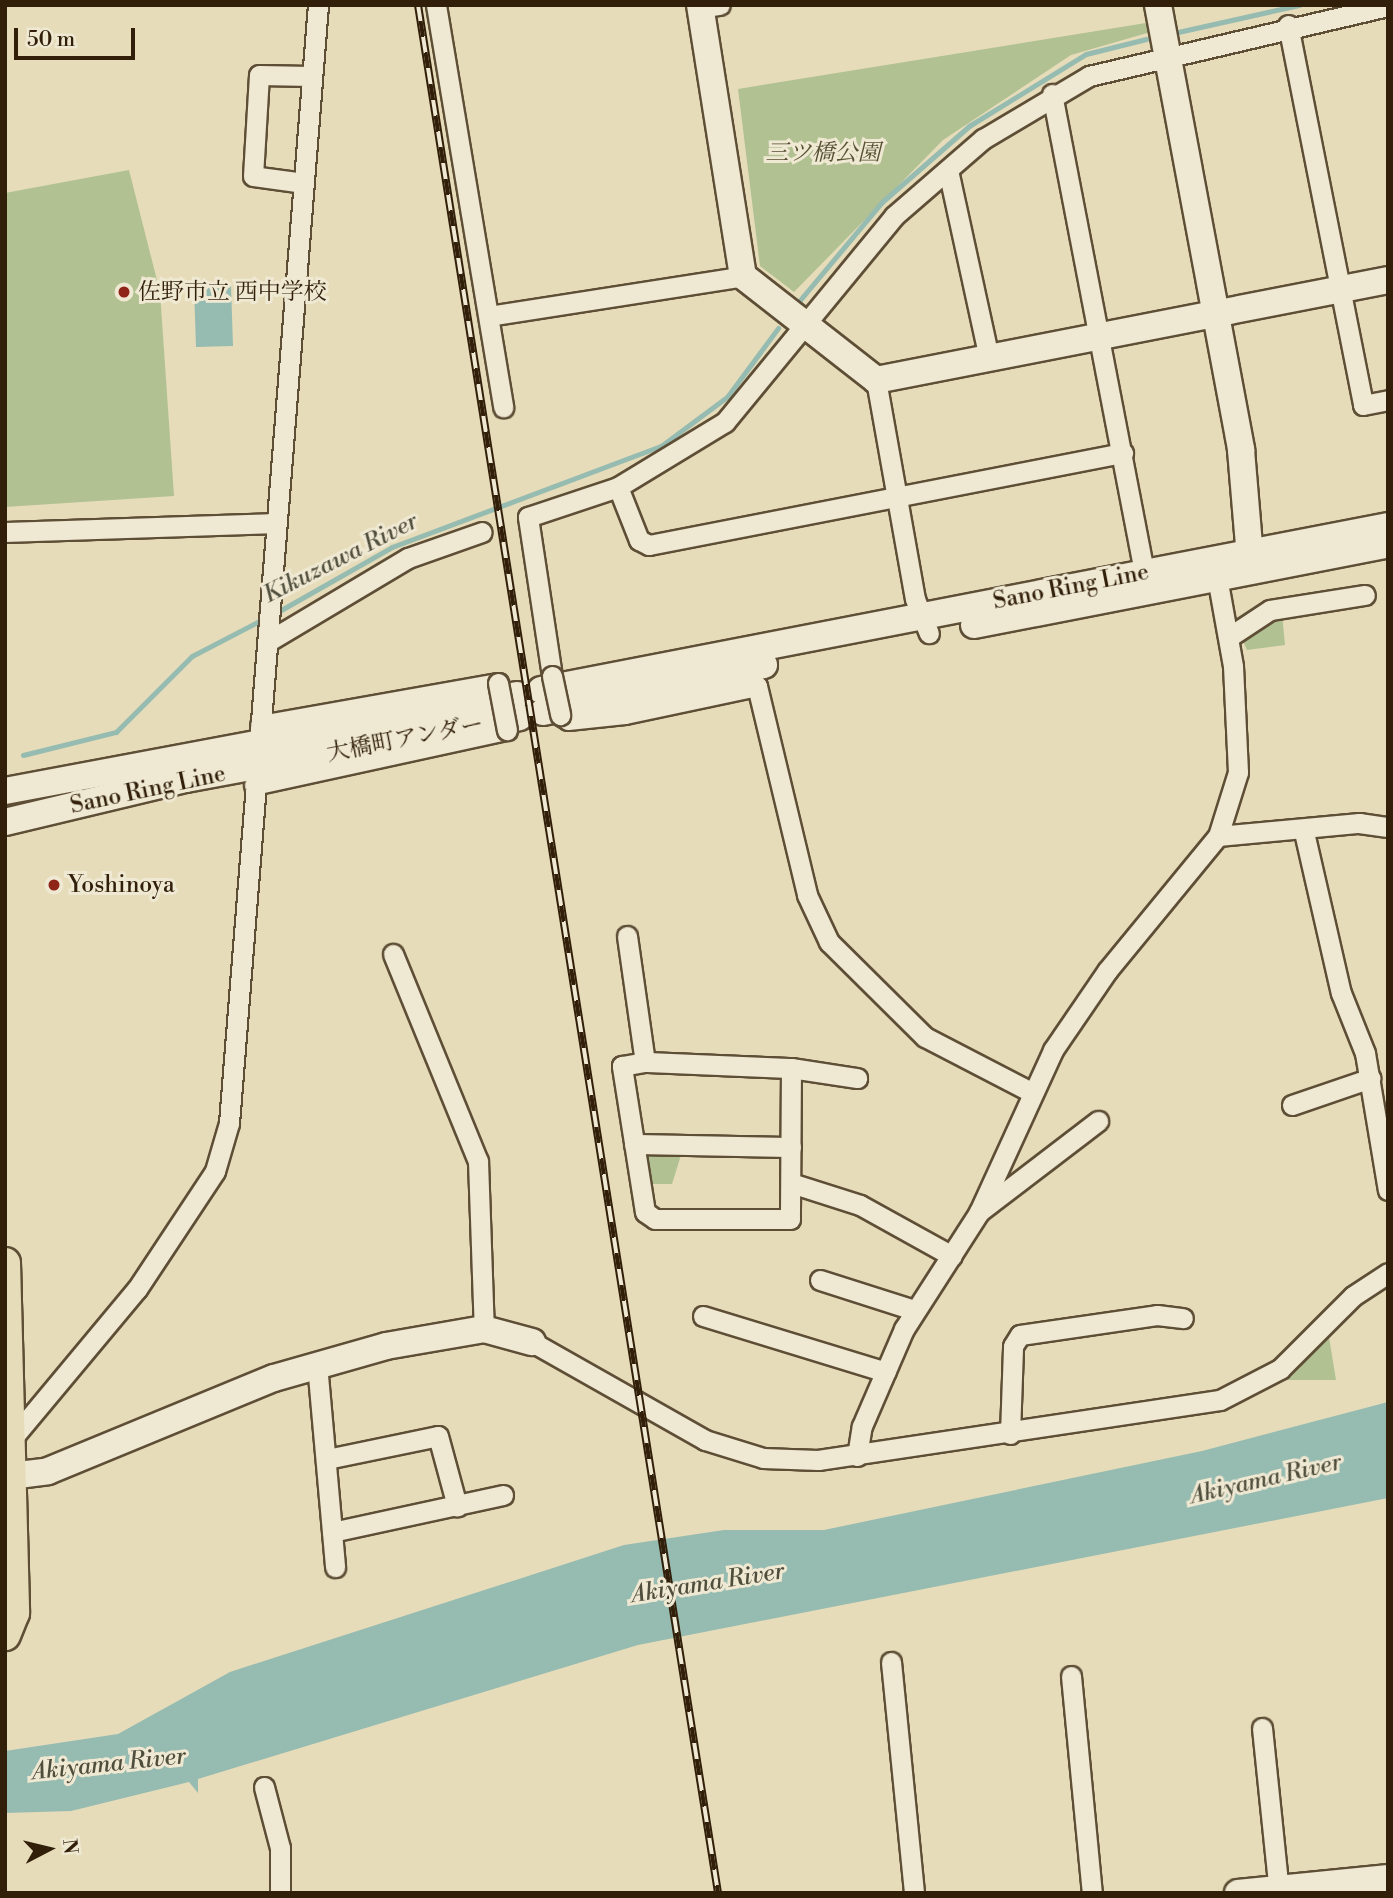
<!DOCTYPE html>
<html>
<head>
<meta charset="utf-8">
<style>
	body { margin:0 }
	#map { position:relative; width:1393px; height:1898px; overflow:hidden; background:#e6dcb9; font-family:"Libre Bodoni","Noto Serif JP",serif }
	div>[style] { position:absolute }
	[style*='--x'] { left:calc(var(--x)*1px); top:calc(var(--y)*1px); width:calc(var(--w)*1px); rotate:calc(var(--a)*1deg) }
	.green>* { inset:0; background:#b1c192 }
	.water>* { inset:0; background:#96bbb1 }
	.stream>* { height:5px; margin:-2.5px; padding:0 2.5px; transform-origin:2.5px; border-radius:2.5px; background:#96bbb1 }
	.roads { filter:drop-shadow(2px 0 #5e4e36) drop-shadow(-2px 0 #5e4e36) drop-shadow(0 2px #5e4e36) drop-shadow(0 -2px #5e4e36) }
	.street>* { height:19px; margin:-9.5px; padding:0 9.5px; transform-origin:9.5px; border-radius:9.5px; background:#efe8d2 }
	.secondary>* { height:26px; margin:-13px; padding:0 13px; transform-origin:13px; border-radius:13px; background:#efe8d2 }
	.primary>* { height:30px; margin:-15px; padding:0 15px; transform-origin:15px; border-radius:15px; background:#e6dcb9 }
	.rail>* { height:8px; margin-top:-4px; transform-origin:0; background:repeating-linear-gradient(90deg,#efe8d2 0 16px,#311f0a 0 32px); box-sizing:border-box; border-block:2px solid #311f0a }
	.bridges { filter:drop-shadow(2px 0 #5e4e36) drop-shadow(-2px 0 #5e4e36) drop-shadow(0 2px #5e4e36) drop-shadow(0 -2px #5e4e36) }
	.street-bridge>* { height:19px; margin:-9.5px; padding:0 9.5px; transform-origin:9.5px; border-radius:9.5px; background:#efe8d2 }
	.dots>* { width:19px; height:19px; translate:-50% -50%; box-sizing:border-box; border:4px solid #efe8d2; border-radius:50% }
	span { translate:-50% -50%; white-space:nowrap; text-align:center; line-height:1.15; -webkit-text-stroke:6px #efe8d2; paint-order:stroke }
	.park-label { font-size:23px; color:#575033; font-style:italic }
	.poi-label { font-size:23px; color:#311f0a }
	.left { translate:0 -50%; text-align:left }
	.street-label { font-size:23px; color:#311f0a }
	.water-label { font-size:24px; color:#4f4e3c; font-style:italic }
	.frame { position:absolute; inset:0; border:7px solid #311f0a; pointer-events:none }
	.north { position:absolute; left:14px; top:1814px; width:70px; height:70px; -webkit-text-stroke:5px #efe8d2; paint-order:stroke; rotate:83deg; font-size:19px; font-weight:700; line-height:28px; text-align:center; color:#311f0a }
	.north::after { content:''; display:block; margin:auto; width:24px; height:32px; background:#311f0a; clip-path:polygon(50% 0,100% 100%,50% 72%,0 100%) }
	.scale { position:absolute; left:14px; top:28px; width:121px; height:32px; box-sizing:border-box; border:4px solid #311f0a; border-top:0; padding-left:9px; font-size:21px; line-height:24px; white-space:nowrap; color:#311f0a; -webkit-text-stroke:5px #efe8d2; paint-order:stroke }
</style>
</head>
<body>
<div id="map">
	<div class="green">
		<div style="clip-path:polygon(1152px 22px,1154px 31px,1071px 55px,943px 140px,794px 292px,760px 266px,738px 89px)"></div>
		<div style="clip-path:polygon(129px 170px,160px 292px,174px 496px,5px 507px,5px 193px)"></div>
		<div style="clip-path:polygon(1282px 614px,1285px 645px,1247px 650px,1243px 641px)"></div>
		<div style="clip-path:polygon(642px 1152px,681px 1155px,672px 1184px,644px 1184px)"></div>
		<div style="clip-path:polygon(1329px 1337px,1336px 1380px,1288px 1380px,1287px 1373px)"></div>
	</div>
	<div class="water">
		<div style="clip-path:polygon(231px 286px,233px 346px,196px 347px,194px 288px)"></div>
		<div style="clip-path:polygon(1388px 1402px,1388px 1498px,638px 1645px,198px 1779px,198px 1793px,189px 1782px,71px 1811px,5px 1813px,5px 1751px,118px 1734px,230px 1672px,624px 1545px,724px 1530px,824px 1530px,1202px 1451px)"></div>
	</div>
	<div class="stream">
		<div style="--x:1178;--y:32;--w:124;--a:-12.6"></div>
		<div style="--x:800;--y:300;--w:128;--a:-50.1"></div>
		<div style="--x:882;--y:202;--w:116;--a:-41.1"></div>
		<div style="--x:969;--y:126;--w:137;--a:-31.6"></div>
		<div style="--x:1086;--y:54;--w:62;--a:-14"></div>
		<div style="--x:274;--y:614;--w:136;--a:-29.6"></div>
		<div style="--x:392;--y:547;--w:287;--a:-20.6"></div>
		<div style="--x:661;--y:446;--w:82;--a:-36.6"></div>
		<div style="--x:727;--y:397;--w:86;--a:-53.5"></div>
		<div style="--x:23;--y:755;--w:96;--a:-13.9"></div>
		<div style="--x:116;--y:732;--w:107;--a:-45"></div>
		<div style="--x:192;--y:656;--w:82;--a:-27.5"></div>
	</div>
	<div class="roads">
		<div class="street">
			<div style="--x:436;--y:5;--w:408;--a:80.5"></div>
			<div style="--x:700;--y:8;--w:20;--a:-9"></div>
			<div style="--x:1288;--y:25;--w:387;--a:78.8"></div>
			<div style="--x:1363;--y:405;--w:25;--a:-11"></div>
			<div style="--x:1052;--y:94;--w:487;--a:79.1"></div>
			<div style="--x:948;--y:170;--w:192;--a:77.7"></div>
			<div style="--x:304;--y:183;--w:51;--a:-172.2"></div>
			<div style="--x:253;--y:176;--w:101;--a:-86.6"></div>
			<div style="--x:259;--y:75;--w:52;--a:1.1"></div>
			<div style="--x:489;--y:316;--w:257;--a:-8.9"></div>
			<div style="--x:876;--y:380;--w:222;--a:79.9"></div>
			<div style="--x:915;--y:599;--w:37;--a:68"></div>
			<div style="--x:618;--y:487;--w:57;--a:68.4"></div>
			<div style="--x:639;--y:540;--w:11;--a:27"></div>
			<div style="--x:649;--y:545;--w:483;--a:-11"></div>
			<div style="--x:5;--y:532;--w:271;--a:-1.9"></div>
			<div style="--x:1229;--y:637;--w:49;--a:-33.4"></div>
			<div style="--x:1270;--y:610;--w:96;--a:-9"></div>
			<div style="--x:267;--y:642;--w:164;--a:-30.8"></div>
			<div style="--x:408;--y:558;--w:78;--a:-19.4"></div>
			<div style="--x:552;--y:676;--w:161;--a:-98.6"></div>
			<div style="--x:528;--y:517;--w:95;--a:-18.4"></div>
			<div style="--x:618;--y:487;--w:125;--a:-31.3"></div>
			<div style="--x:725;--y:422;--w:266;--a:-50.6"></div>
			<div style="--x:894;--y:216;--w:118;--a:-40.9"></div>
			<div style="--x:983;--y:139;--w:123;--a:-30.7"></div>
			<div style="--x:1089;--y:76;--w:307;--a:-13.2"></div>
			<div style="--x:560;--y:715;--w:9;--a:32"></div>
			<div style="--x:568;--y:720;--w:57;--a:-6"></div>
			<div style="--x:625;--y:714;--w:135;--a:-12"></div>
			<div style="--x:757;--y:686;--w:215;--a:76.5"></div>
			<div style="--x:807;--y:895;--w:52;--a:64.9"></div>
			<div style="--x:829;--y:942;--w:135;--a:44.7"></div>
			<div style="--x:925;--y:1037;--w:119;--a:27.4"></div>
			<div style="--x:260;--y:725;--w:242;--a:-10"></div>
			<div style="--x:254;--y:785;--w:259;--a:-12.3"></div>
			<div style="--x:1304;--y:832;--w:165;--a:77.1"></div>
			<div style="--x:1341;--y:993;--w:65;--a:68.2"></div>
			<div style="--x:1365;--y:1053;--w:139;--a:80.5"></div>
			<div style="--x:1218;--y:836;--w:142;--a:-5.3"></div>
			<div style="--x:1359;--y:823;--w:29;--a:8"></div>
			<div style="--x:627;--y:936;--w:127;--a:81.9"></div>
			<div style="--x:393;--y:954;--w:224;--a:67.7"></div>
			<div style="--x:478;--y:1161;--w:168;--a:88"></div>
			<div style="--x:645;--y:1062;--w:146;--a:2.4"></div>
			<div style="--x:791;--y:1068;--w:151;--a:90.4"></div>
			<div style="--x:790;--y:1219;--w:135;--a:180"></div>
			<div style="--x:655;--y:1219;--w:12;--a:-145"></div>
			<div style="--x:645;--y:1212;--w:148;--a:-99"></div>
			<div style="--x:622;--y:1066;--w:23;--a:-10"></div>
			<div style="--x:791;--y:1068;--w:67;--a:8.6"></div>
			<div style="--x:1292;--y:1105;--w:83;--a:-18.9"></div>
			<div style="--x:634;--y:1144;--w:157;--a:1.1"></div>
			<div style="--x:791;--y:1183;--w:72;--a:17.7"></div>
			<div style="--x:860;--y:1205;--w:105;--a:29"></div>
			<div style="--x:979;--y:1212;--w:150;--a:-37.4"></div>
			<div style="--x:820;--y:1280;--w:99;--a:17.7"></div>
			<div style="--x:703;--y:1316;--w:191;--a:17"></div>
			<div style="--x:532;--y:1342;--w:199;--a:29.5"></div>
			<div style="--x:705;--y:1440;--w:61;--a:17.2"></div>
			<div style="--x:763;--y:1458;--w:55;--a:2.1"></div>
			<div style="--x:818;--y:1460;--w:406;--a:-8.5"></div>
			<div style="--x:1220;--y:1400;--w:68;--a:-27.3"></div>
			<div style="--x:1280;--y:1369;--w:103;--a:-45"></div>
			<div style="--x:1353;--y:1296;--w:42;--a:-33.3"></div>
			<div style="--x:317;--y:1364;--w:204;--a:84.9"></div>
			<div style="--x:1010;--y:1434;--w:88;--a:-88"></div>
			<div style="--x:1013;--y:1346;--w:13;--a:-58"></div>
			<div style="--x:1020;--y:1335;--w:138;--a:-8.3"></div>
			<div style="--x:1157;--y:1315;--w:26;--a:7"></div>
			<div style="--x:11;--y:1440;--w:197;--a:-50.2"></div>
			<div style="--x:137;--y:1289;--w:141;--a:-56.5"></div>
			<div style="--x:215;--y:1171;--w:50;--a:-73.7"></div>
			<div style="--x:229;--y:1123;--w:1122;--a:-85.45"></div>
			<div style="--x:857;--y:1456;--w:30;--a:-81"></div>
			<div style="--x:862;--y:1426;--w:106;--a:-66.6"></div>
			<div style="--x:904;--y:1329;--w:139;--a:-57.3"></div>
			<div style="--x:979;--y:1212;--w:178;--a:-65.4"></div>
			<div style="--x:1053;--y:1050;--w:96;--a:-55.6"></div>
			<div style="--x:1107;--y:971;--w:175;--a:-50.6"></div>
			<div style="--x:1218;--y:836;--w:67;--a:-72.6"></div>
			<div style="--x:1238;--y:772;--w:106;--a:-92.7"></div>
			<div style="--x:1233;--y:666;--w:102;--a:-100.2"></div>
			<div style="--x:327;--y:1459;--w:113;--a:-11.7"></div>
			<div style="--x:438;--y:1436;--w:73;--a:74.8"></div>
			<div style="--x:332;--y:1532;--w:175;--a:-12.2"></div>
			<div style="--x:891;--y:1662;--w:232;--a:84.3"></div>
			<div style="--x:1071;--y:1676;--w:218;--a:84.5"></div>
			<div style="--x:1262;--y:1728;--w:166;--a:84.1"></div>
			<div style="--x:264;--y:1787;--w:63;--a:75.3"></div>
			<div style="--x:280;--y:1848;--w:45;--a:90"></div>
		</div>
		<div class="secondary">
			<div style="--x:700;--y:5;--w:274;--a:81"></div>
			<div style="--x:743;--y:276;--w:169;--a:38"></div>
			<div style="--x:876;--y:380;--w:522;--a:-11.05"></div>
			<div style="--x:1158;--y:5;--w:453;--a:79.4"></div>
			<div style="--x:1241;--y:450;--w:119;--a:85.2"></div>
			<div style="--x:974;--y:625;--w:420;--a:-11"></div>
			<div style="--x:541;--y:690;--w:863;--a:-10.96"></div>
			<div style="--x:543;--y:712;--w:226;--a:-12"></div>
			<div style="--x:5;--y:791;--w:521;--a:-10.62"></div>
			<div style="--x:5;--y:822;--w:186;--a:-13.4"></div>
			<div style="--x:186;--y:779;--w:339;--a:-10.5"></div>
			<div style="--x:10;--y:1476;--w:38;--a:-7"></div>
			<div style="--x:48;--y:1471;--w:244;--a:-22.4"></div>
			<div style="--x:274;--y:1378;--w:116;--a:-15.9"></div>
			<div style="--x:386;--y:1346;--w:99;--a:-9.8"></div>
			<div style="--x:484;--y:1329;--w:50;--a:15.2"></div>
			<div style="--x:1238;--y:1893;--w:151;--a:-5.7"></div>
		</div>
		<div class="primary">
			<div style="--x:5;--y:1263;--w:350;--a:88.5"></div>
			<div style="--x:14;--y:1613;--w:24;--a:112"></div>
		</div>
	</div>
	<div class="rail">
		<div style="--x:418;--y:5;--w:1912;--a:80.97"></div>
	</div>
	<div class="bridges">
		<div class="street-bridge">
			<div style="--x:552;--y:676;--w:40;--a:78"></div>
			<div style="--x:498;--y:683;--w:48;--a:79.2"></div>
		</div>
	</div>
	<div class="dots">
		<div style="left:124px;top:292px;background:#8f2418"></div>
		<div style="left:54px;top:885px;background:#8f2418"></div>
	</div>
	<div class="park-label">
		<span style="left:823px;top:153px">三ツ橋公園</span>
	</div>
	<div class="poi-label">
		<span class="left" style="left:138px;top:292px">佐野市立 西中学校</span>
		<span class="left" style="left:68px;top:885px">Yoshinoya</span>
	</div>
	<div class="street-label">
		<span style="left:1071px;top:587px;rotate:-11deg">Sano Ring Line</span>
		<span style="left:405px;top:739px;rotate:-11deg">大橋町アンダー</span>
		<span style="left:148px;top:790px;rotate:-12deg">Sano Ring Line</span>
	</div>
	<div class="water-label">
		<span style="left:341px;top:559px;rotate:-27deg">Kikuzawa River</span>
		<span style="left:1266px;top:1480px;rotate:-13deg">Akiyama River</span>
		<span style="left:708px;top:1584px;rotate:-9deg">Akiyama River</span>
		<span style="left:109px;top:1765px;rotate:-6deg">Akiyama River</span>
	</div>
	<div class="frame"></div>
	<div class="north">N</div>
	<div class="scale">50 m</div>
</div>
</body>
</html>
